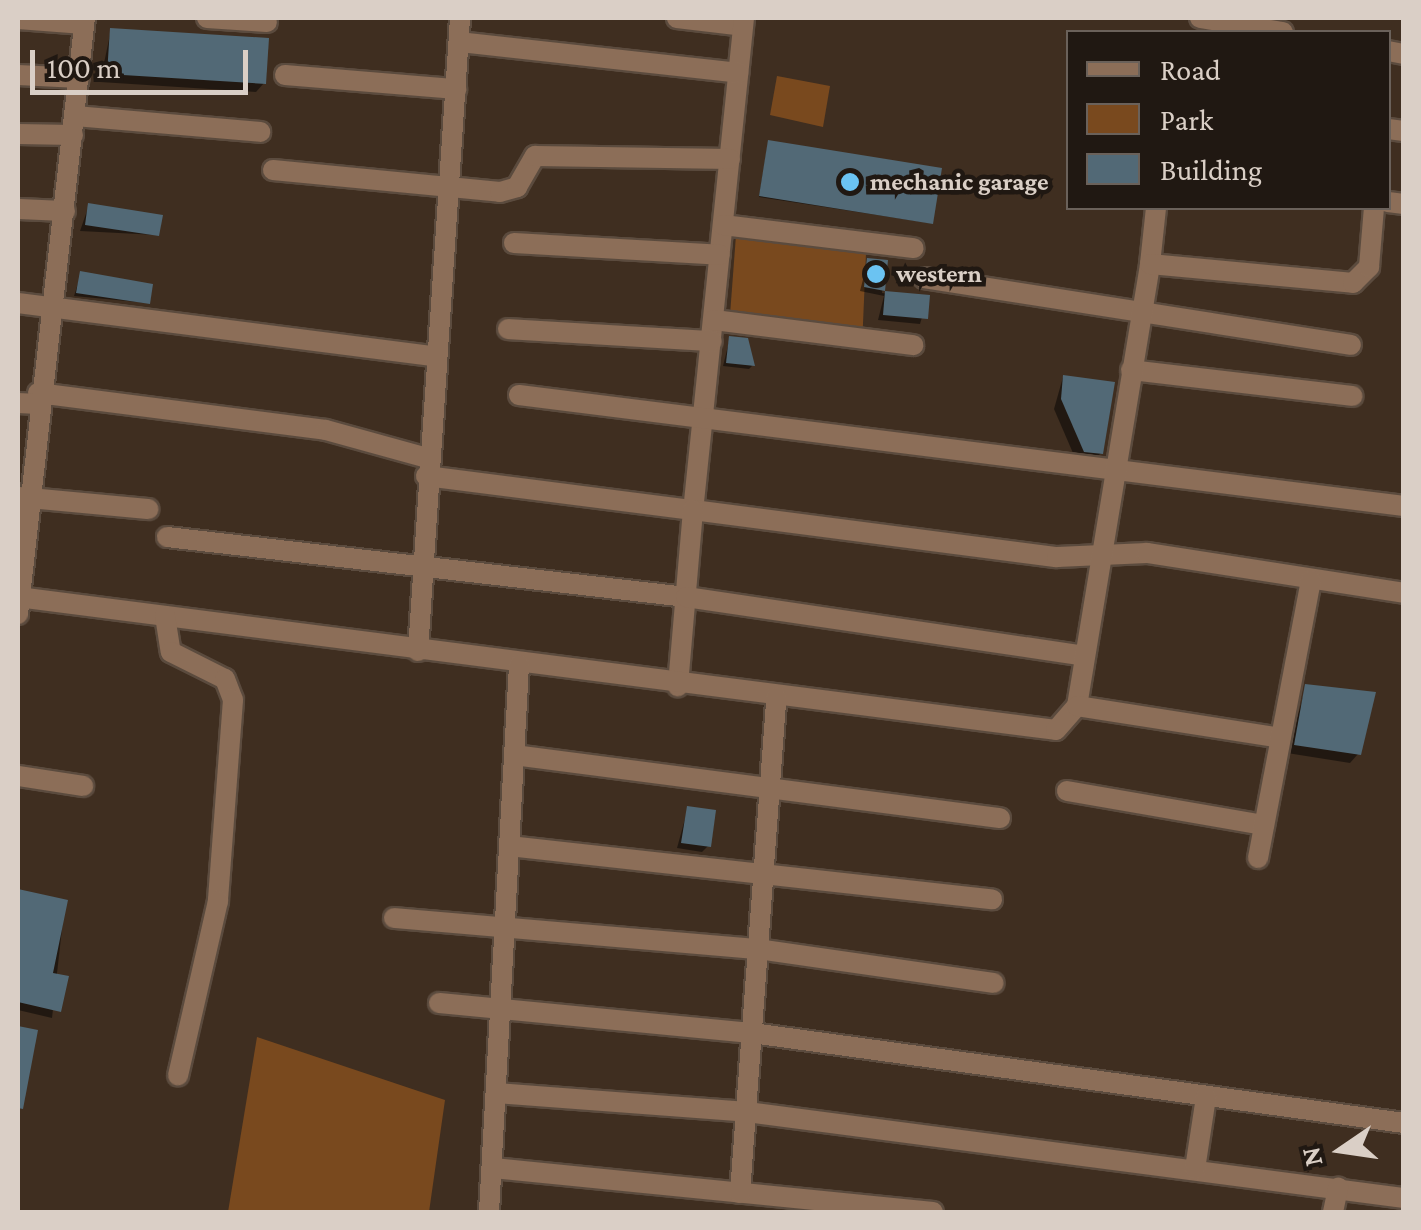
<!DOCTYPE html>
<html>
<head>
<meta charset="utf-8">
<style>
	body { margin:0 }
	#map { position:relative; width:1421px; height:1230px; overflow:hidden; background:#3f2e20; font-family:"Crimson Pro",serif }
	div>[style] { position:absolute }
	[style*='--x'] { left:calc(var(--x)*1px); top:calc(var(--y)*1px); width:calc(var(--w)*1px); rotate:calc(var(--a)*1deg) }
	.green>* { inset:0; background:#79491e }
	.shadow>* { inset:0; background:#0007 }
	.building>* { inset:0; background:#526976 }
	.roads { filter:drop-shadow(2px 0 #5b4b3e) drop-shadow(-2px 0 #5b4b3e) drop-shadow(0 2px #5b4b3e) drop-shadow(0 -2px #5b4b3e) }
	.minor>* { height:20px; margin:-10px; padding:0 10px; transform-origin:10px; border-radius:10px; background:#8c6e58 }
	.dots>* { width:28px; height:28px; translate:-50% -50%; box-sizing:border-box; border:5px solid #201812; border-radius:50% }
	span { translate:-50% -50%; white-space:nowrap; text-align:center; line-height:1.15; -webkit-text-stroke:9px #201812; paint-order:stroke }
	.poi-label { font-size:25px; color:#dacfc6; font-weight:700 }
	.left { translate:0 -50%; text-align:left }
	.frame { position:absolute; inset:0; border:20px solid #dacfc6; pointer-events:none }
	.legend { position:absolute; left:1066px; top:30px; width:325px; height:180px; box-sizing:border-box; background:#201812; border:2px solid #6a615a; margin:0; padding:12px 18px; list-style:none; font-size:30px; color:#dacfc6 }
	.legend li { display:flex; align-items:center; gap:20px; height:50px }
	.legend b { width:50px; border:2px solid #6a615a }
	.north { position:absolute; left:1291px; top:1100px; width:100px; height:100px; -webkit-text-stroke:8px #201812; paint-order:stroke; rotate:257deg; font-size:28px; font-weight:700; line-height:40px; text-align:center; color:#dacfc6 }
	.north::after { content:''; display:block; margin:auto; width:35px; height:45px; background:#dacfc6; clip-path:polygon(50% 0,100% 100%,50% 72%,0 100%) }
	.scale { position:absolute; left:30px; top:50px; width:218px; height:45px; box-sizing:border-box; border:5px solid #dacfc6; border-top:0; padding-left:12px; font-size:30px; line-height:35px; white-space:nowrap; color:#dacfc6; -webkit-text-stroke:8px #201812; paint-order:stroke }
</style>
</head>
<body>
<div id="map">
	<div class="green">
		<div style="clip-path:polygon(777px 76px,830px 86px,823px 127px,770px 115px)"></div>
		<div style="clip-path:polygon(736px 235px,866px 253px,862px 347px,730px 315px)"></div>
		<div style="clip-path:polygon(257px 1037px,445px 1100px,429px 1212px,228px 1212px)"></div>
	</div>
	<div class="shadow">
		<div style="clip-path:polygon(111px 30px,264px 83px,256px 92px,100px 82px)"></div>
		<div style="clip-path:polygon(768px 143px,930px 223px,759px 197px)"></div>
		<div style="clip-path:polygon(89px 205px,157px 235px,80px 231px)"></div>
		<div style="clip-path:polygon(868px 260px,885px 263px,882px 293px,928px 297px,920px 324px,878px 320px,884px 296px,860px 291px)"></div>
		<div style="clip-path:polygon(81px 274px,148px 303px,74px 296px)"></div>
		<div style="clip-path:polygon(730px 338px,752px 366px,749px 369px,723px 366px)"></div>
		<div style="clip-path:polygon(1063px 377px,1101px 453px,1092px 462px,1076px 460px,1054px 409px)"></div>
		<div style="clip-path:polygon(1306px 687px,1358px 754px,1350px 763px,1287px 753px)"></div>
		<div style="clip-path:polygon(688px 808px,708px 846px,702px 852px,677px 848px)"></div>
		<div style="clip-path:polygon(18px 892px,65px 902px,52px 1018px,18px 1010px)"></div>
	</div>
	<div class="building">
		<div style="clip-path:polygon(110px 28px,269px 38px,266px 84px,107px 74px)"></div>
		<div style="clip-path:polygon(768px 140px,942px 168px,933px 224px,759px 196px)"></div>
		<div style="clip-path:polygon(88px 203px,163px 215px,159px 236px,85px 225px)"></div>
		<div style="clip-path:polygon(867px 258px,888px 260px,885px 291px,864px 287px)"></div>
		<div style="clip-path:polygon(80px 271px,153px 284px,150px 304px,76px 293px)"></div>
		<div style="clip-path:polygon(885px 291px,930px 295px,928px 319px,883px 315px)"></div>
		<div style="clip-path:polygon(729px 336px,748px 338px,755px 366px,726px 363px)"></div>
		<div style="clip-path:polygon(1063px 375px,1115px 382px,1103px 454px,1084px 452px,1061px 399px)"></div>
		<div style="clip-path:polygon(1305px 684px,1376px 692px,1361px 755px,1294px 745px)"></div>
		<div style="clip-path:polygon(687px 806px,716px 810px,711px 847px,681px 843px)"></div>
		<div style="clip-path:polygon(18px 889px,68px 900px,53px 973px,69px 976px,61px 1012px,18px 1002px)"></div>
		<div style="clip-path:polygon(18px 1026px,38px 1030px,23px 1109px,18px 1108px)"></div>
	</div>
	<div class="roads">
		<div class="minor">
			<div style="--x:207;--y:18;--w:60;--a:3.8"></div>
			<div style="--x:677;--y:18;--w:66;--a:6.9"></div>
			<div style="--x:744;--y:18;--w:495;--a:95.9"></div>
			<div style="--x:693;--y:510;--w:367;--a:7.4"></div>
			<div style="--x:1057;--y:557;--w:90;--a:-2.5"></div>
			<div style="--x:1147;--y:553;--w:260;--a:8.8"></div>
			<div style="--x:1200;--y:18;--w:84;--a:9.6"></div>
			<div style="--x:18;--y:19;--w:66;--a:4.3"></div>
			<div style="--x:459;--y:42;--w:281;--a:6.3"></div>
			<div style="--x:1388;--y:51;--w:16;--a:11"></div>
			<div style="--x:18;--y:75;--w:61;--a:2.8"></div>
			<div style="--x:285;--y:75;--w:172;--a:4.7"></div>
			<div style="--x:75;--y:116;--w:186;--a:4.9"></div>
			<div style="--x:1388;--y:129;--w:16;--a:7"></div>
			<div style="--x:18;--y:134;--w:55;--a:1"></div>
			<div style="--x:273;--y:170;--w:228;--a:5.5"></div>
			<div style="--x:500;--y:192;--w:18;--a:-16"></div>
			<div style="--x:517;--y:187;--w:36;--a:-60"></div>
			<div style="--x:535;--y:156;--w:195;--a:0.9"></div>
			<div style="--x:1388;--y:202;--w:16;--a:7"></div>
			<div style="--x:18;--y:209;--w:47;--a:2.4"></div>
			<div style="--x:723;--y:225;--w:192;--a:6.9"></div>
			<div style="--x:514;--y:243;--w:206;--a:3.3"></div>
			<div style="--x:1150;--y:264;--w:56;--a:-83.9"></div>
			<div style="--x:924;--y:278;--w:432;--a:8.9"></div>
			<div style="--x:18;--y:303;--w:416;--a:7.3"></div>
			<div style="--x:714;--y:320;--w:201;--a:7.2"></div>
			<div style="--x:508;--y:329;--w:204;--a:3.4"></div>
			<div style="--x:1131;--y:370;--w:223;--a:6.7"></div>
			<div style="--x:38;--y:393;--w:290;--a:7.3"></div>
			<div style="--x:326;--y:430;--w:105;--a:15.5"></div>
			<div style="--x:519;--y:395;--w:892;--a:7.15"></div>
			<div style="--x:18;--y:403;--w:20;--a:3"></div>
			<div style="--x:426;--y:476;--w:269;--a:7.3"></div>
			<div style="--x:693;--y:510;--w:177;--a:94.9"></div>
			<div style="--x:18;--y:497;--w:131;--a:5.3"></div>
			<div style="--x:167;--y:537;--w:522;--a:6.59"></div>
			<div style="--x:686;--y:597;--w:403;--a:8.4"></div>
			<div style="--x:18;--y:597;--w:1046;--a:7.3"></div>
			<div style="--x:1056;--y:730;--w:32;--a:-49"></div>
			<div style="--x:1077;--y:706;--w:448;--a:-80.6"></div>
			<div style="--x:1150;--y:264;--w:204;--a:5.3"></div>
			<div style="--x:1353;--y:283;--w:23;--a:-45"></div>
			<div style="--x:1369;--y:267;--w:59;--a:-85.2"></div>
			<div style="--x:18;--y:614;--w:600;--a:-83.59"></div>
			<div style="--x:165;--y:616;--w:36;--a:81"></div>
			<div style="--x:171;--y:652;--w:60;--a:26.6"></div>
			<div style="--x:225;--y:679;--w:22;--a:69"></div>
			<div style="--x:233;--y:700;--w:202;--a:94.3"></div>
			<div style="--x:218;--y:901;--w:179;--a:102.9"></div>
			<div style="--x:418;--y:651;--w:634;--a:-86.2"></div>
			<div style="--x:1077;--y:706;--w:206;--a:8.9"></div>
			<div style="--x:514;--y:755;--w:490;--a:7.4"></div>
			<div style="--x:18;--y:776;--w:66;--a:8.7"></div>
			<div style="--x:1067;--y:791;--w:200;--a:9.8"></div>
			<div style="--x:509;--y:846;--w:486;--a:6.3"></div>
			<div style="--x:1258;--y:858;--w:283;--a:-79.2"></div>
			<div style="--x:394;--y:918;--w:365;--a:4.9"></div>
			<div style="--x:758;--y:949;--w:238;--a:8.2"></div>
			<div style="--x:439;--y:1003;--w:314;--a:5.5"></div>
			<div style="--x:752;--y:1033;--w:658;--a:7.86"></div>
			<div style="--x:496;--y:1093;--w:252;--a:4.3"></div>
			<div style="--x:747;--y:1112;--w:663;--a:7.46"></div>
			<div style="--x:493;--y:1168;--w:442;--a:5.7"></div>
			<div style="--x:1195;--y:1169;--w:73;--a:-81.3"></div>
			<div style="--x:740;--y:1193;--w:497;--a:-85.8"></div>
			<div style="--x:489;--y:1212;--w:548;--a:-86.86"></div>
			<div style="--x:1333;--y:1212;--w:25;--a:-78"></div>
		</div>
	</div>
	<div class="dots">
		<div style="left:850px;top:182px;background:#6bc3f2"></div>
		<div style="left:876px;top:274px;background:#6bc3f2"></div>
	</div>
	<div class="poi-label">
		<span class="left" style="left:870px;top:182px">mechanic garage</span>
		<span class="left" style="left:896px;top:274px">western</span>
	</div>
	<div class="frame"></div>
	<ul class="legend">
	<li><b style="height:12px;background:#8c6e58"></b>Road</li>
	<li><b style="height:28px;background:#79491e"></b>Park</li>
	<li><b style="height:28px;background:#526976"></b>Building</li>
	</ul>
	<div class="north">N</div>
	<div class="scale">100 m</div>
</div>
</body>
</html>
